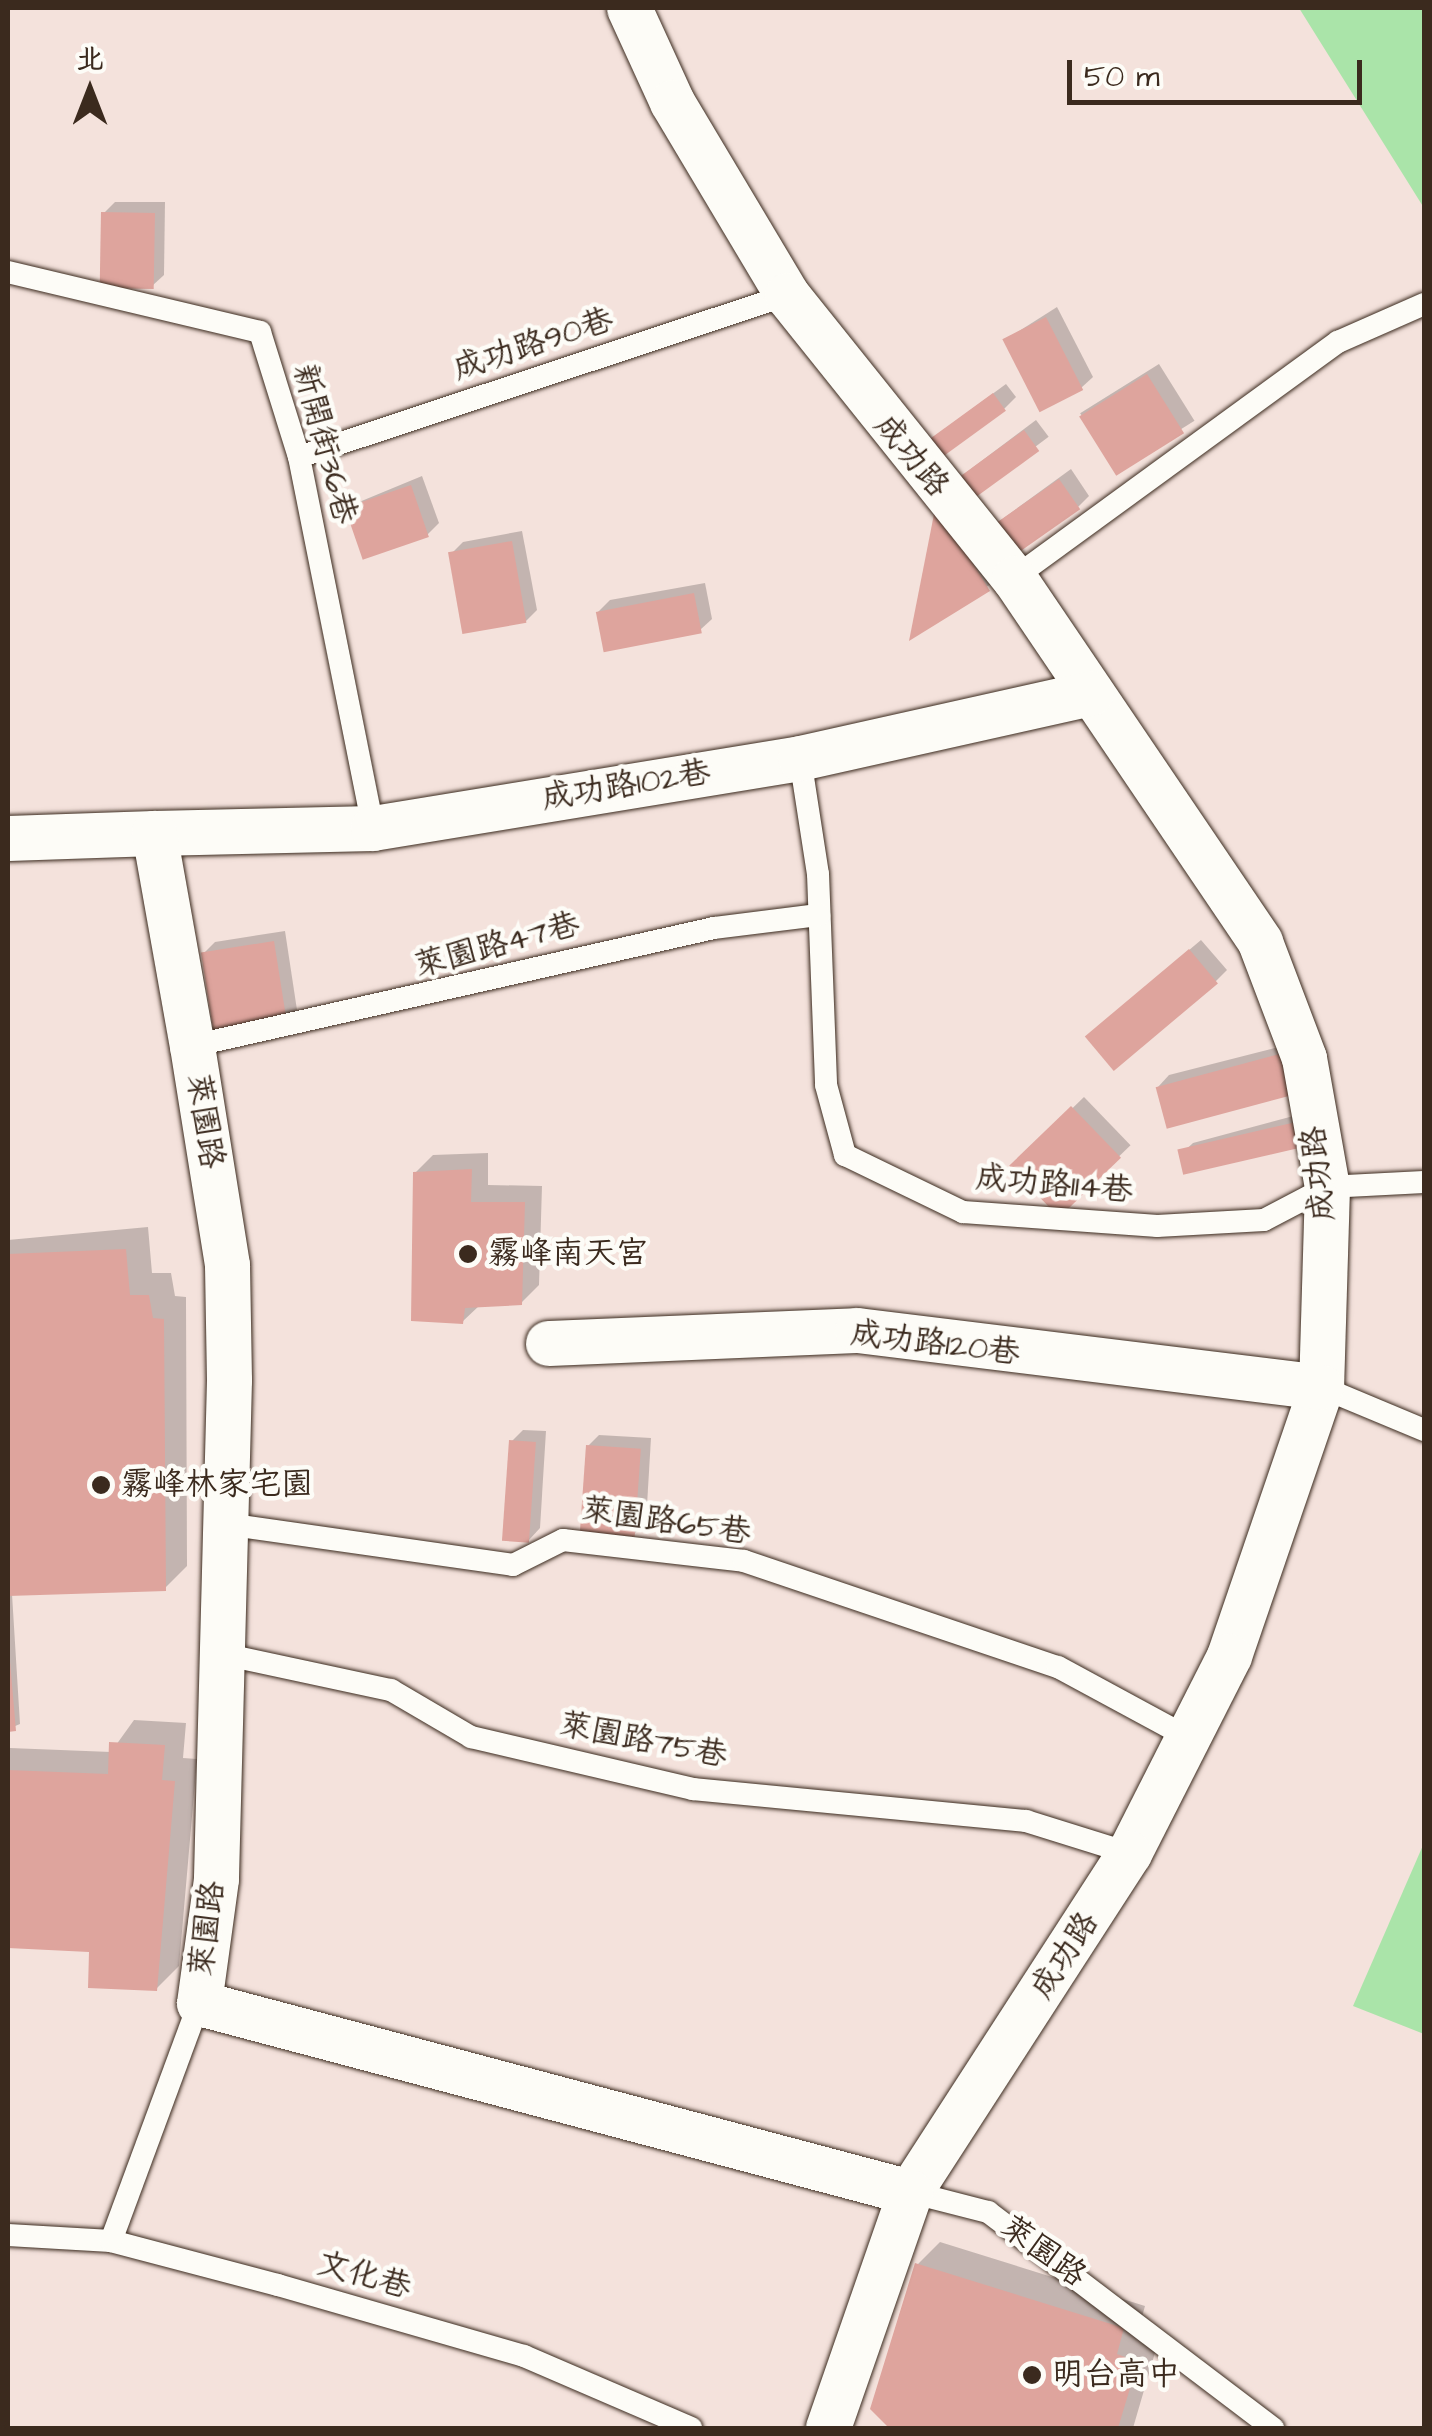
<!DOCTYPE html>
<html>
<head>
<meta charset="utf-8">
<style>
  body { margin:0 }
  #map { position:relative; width:1432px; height:2436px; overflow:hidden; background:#f4e2dc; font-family:"Architects Daughter","LXGW WenKai TC",sans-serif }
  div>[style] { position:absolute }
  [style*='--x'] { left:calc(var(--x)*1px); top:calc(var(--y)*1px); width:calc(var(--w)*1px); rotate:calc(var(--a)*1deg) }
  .green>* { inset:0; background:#aae4a9 }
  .shadow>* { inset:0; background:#0003; transform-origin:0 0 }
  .building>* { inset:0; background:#dea49d; transform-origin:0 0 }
  .roads { filter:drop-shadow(0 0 2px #3b2a1e) drop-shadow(0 0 2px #3b2a1e) }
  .lane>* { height:22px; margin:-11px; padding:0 11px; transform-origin:11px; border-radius:11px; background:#fdfcf7 }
  .street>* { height:45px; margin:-22.5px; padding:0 22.5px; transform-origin:22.5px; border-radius:22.5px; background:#fdfcf7 }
  .dots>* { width:28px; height:28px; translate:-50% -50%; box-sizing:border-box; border:5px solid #fdfcf7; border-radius:50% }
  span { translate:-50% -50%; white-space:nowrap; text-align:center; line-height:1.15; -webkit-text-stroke:9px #fdfcf7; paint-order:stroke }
  .street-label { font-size:32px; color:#3b2a1e }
  .poi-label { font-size:32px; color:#3b2a1e }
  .left { translate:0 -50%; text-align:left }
  .frame { position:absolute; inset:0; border:10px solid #3b2a1e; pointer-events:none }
  .north { position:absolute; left:40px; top:40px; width:100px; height:100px; -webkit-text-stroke:8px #fdfcf7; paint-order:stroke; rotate:0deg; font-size:28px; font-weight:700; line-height:40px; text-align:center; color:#3b2a1e }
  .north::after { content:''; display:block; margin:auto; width:35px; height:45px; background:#3b2a1e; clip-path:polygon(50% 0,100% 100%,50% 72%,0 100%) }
  .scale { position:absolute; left:1067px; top:60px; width:295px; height:45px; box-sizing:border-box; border:5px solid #3b2a1e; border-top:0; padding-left:12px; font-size:30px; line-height:35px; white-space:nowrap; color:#3b2a1e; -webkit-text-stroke:8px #fdfcf7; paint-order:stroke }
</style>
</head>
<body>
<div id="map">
  <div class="green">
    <div style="clip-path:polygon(1299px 8px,1424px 8px,1424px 208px)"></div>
    <div style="clip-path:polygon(1424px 1843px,1424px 2034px,1353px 2006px)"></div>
  </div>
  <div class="shadow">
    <div style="clip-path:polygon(115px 202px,165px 202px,164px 275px,152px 286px,104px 213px)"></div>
    <div style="clip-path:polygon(1057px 307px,1093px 377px,1081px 388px,1005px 340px)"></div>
    <div style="left:1159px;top:364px;width:67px;height:93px;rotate:58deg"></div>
    <div style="clip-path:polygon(1006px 384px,1016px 397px,1004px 409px,924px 444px)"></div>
    <div style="left:1036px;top:420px;width:21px;height:104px;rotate:53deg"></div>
    <div style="clip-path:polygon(1071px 469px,1089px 496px,1078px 507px,986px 531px)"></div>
    <div style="clip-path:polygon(422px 476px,439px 523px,427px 535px,347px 507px)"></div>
    <div style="clip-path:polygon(938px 505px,1000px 578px,913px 636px)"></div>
    <div style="clip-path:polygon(522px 531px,537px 610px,526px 621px,451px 554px,463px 542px)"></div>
    <div style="clip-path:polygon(705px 583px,712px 619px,700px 630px,598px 612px,610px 600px)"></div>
    <div style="clip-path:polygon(285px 931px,297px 1010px,286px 1022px,203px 954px,215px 942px)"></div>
    <div style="clip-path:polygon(1201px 940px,1227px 970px,1216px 981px,1099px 1026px)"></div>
    <div style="clip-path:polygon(1298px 1042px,1308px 1081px,1158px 1087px,1169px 1075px)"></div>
    <div style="left:1084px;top:1097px;width:67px;height:100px;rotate:46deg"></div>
    <div style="clip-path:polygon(1316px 1110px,1321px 1132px,1181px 1154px,1193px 1143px)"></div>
    <div style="clip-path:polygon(488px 1153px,488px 1185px,542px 1186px,539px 1285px,521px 1303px,480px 1305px,462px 1322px,415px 1173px,433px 1155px)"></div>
    <div style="clip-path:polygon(148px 1227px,152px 1273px,171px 1273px,175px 1296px,186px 1297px,187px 1566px,165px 1588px,12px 1594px,20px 1724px,8px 1729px,10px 1748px,111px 1752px,134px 1720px,186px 1723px,183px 1758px,197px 1759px,179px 1966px,156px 1989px,91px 1949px,8px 1945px,8px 1240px)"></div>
    <div style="clip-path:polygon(523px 1430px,546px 1431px,540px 1528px,529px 1540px,512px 1441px)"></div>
    <div style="clip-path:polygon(599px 1435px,651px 1438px,646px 1522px,634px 1534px,588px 1446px)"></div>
    <div style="clip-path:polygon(940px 2242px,1145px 2306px,1138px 2331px,1159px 2339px,1133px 2428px,892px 2428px,873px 2409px,917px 2265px)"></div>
  </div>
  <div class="building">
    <div style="left:101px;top:212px;width:54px;height:76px;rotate:1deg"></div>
    <div style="left:1046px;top:317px;width:82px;height:49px;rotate:63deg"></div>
    <div style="left:1147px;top:374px;width:70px;height:80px;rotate:58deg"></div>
    <div style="left:993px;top:393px;width:22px;height:88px;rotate:54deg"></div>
    <div style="left:1024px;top:430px;width:26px;height:91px;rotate:54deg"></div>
    <div style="left:1059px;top:479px;width:37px;height:92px;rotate:55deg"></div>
    <div style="left:411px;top:485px;width:55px;height:70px;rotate:71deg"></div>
    <div style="clip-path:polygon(936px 504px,990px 591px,909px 641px)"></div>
    <div style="left:512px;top:541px;width:83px;height:65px;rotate:80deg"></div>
    <div style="left:694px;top:593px;width:41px;height:100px;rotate:79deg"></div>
    <div style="left:274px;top:941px;width:84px;height:74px;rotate:81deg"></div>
    <div style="left:1189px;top:949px;width:45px;height:136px;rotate:50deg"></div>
    <div style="left:1287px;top:1052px;width:43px;height:136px;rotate:75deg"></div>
    <div style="left:1071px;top:1106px;width:72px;height:86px;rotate:46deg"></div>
    <div style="left:1305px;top:1120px;width:26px;height:131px;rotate:77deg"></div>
    <div style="clip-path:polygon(472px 1169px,471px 1202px,525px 1202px,522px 1305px,465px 1308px,463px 1324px,411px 1321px,413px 1172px)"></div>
    <div style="clip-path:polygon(126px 1249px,130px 1295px,149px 1295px,153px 1318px,164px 1319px,166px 1591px,8px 1596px,8px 1254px)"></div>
    <div style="left:509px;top:1440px;width:27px;height:101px;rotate:4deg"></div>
    <div style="left:586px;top:1445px;width:55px;height:88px;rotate:4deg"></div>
    <div style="clip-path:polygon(8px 1638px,16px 1731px,8px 1732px)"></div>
    <div style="clip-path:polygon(109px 1742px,165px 1745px,162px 1780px,175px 1781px,157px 1991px,88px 1988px,89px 1952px,8px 1948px,8px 1770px,108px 1774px)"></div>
    <div style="clip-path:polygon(915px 2263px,1124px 2328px,1117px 2354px,1138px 2362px,1118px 2428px,889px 2428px,870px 2409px)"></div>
  </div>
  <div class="roads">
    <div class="lane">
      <div style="--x:8;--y:272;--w:259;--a:13.4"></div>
      <div style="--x:260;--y:332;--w:131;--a:72.7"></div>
      <div style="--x:299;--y:457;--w:378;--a:78.7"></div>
      <div style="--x:299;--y:457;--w:514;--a:-18.36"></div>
      <div style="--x:1014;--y:578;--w:401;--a:-36.1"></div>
      <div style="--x:1338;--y:342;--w:94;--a:-23.8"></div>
      <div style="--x:800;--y:758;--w:117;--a:81.2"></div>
      <div style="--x:818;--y:874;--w:211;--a:87.8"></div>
      <div style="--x:826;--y:1085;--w:73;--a:74.8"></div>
      <div style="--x:845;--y:1155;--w:131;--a:25.8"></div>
      <div style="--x:963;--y:1212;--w:195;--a:4.1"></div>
      <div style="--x:1157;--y:1226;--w:107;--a:-3.2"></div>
      <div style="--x:1264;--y:1220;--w:71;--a:-27.6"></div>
      <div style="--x:1327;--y:1187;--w:97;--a:-3"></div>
      <div style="--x:192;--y:1046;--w:535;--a:-12.74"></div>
      <div style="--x:714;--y:928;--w:106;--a:-7.1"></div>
      <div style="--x:1321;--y:1387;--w:112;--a:22.7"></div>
      <div style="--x:226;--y:1524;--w:290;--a:8.1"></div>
      <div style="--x:513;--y:1565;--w:56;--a:-26.6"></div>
      <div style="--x:563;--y:1540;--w:182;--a:6.6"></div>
      <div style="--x:744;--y:1561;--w:331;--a:18.7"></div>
      <div style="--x:1058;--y:1667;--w:151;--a:28.4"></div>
      <div style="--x:218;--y:1653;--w:177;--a:12.1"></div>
      <div style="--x:391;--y:1690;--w:93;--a:30.4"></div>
      <div style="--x:471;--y:1737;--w:228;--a:13.2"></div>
      <div style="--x:693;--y:1789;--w:335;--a:5.5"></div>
      <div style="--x:1026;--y:1821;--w:108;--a:17.3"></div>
      <div style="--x:910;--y:2192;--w:81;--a:14.4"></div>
      <div style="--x:988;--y:2212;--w:358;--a:37.2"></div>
      <div style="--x:8;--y:2235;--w:103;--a:3.3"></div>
      <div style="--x:111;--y:2241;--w:173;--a:14.8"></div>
      <div style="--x:278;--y:2285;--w:256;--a:16.1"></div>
      <div style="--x:524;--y:2356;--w:182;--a:23.3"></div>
      <div style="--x:111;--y:2241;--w:254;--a:-69.7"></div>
    </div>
    <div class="street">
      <div style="--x:629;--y:8;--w:103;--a:65.4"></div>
      <div style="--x:672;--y:102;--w:225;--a:59.2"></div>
      <div style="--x:787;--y:295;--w:363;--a:51.3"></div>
      <div style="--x:1014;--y:578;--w:439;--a:55.9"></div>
      <div style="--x:1260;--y:942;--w:124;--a:69.2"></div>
      <div style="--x:1304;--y:1058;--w:131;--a:79.9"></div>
      <div style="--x:1327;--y:1187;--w:200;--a:91.7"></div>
      <div style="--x:1321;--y:1387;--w:284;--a:108.9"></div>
      <div style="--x:1229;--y:1656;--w:221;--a:116.9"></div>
      <div style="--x:1129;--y:1853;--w:404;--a:122.9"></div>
      <div style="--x:910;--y:2192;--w:250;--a:109.2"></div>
      <div style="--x:154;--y:833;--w:219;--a:-1.3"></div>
      <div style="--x:373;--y:828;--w:433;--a:-9.3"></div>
      <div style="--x:800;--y:758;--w:298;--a:-12.6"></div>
      <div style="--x:8;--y:838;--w:146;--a:-2"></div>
      <div style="--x:154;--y:833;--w:216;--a:79.9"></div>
      <div style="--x:192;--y:1046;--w:222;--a:80.9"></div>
      <div style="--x:227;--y:1265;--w:115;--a:89"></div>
      <div style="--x:229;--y:1380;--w:499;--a:91.5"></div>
      <div style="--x:216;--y:1879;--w:125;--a:97.8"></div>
      <div style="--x:199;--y:2003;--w:736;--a:14.89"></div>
      <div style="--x:548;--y:1343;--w:309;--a:-2.4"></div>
      <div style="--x:857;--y:1330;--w:467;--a:7"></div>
    </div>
  </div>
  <div class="dots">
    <div style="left:468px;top:1254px;background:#3b2a1e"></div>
    <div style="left:101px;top:1485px;background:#3b2a1e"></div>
    <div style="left:1032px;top:2375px;background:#3b2a1e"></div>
  </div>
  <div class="street-label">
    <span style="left:533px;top:345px;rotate:-18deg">成功路90巷</span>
    <span style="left:324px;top:444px;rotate:75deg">新開街36巷</span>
    <span style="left:911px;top:456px;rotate:50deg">成功路</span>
    <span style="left:626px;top:786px;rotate:-9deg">成功路102巷</span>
    <span style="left:497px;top:946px;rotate:-15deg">萊園路47巷</span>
    <span style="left:204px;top:1121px;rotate:81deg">萊園路</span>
    <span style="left:1319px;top:1174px;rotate:-96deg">成功路</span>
    <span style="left:1054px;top:1185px;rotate:5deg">成功路114巷</span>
    <span style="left:935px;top:1344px;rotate:7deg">成功路120巷</span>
    <span style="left:666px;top:1522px;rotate:8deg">萊園路65巷</span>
    <span style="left:643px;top:1741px;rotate:11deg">萊園路75巷</span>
    <span style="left:208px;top:1929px;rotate:-83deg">萊園路</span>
    <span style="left:1065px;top:1956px;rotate:-57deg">成功路</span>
    <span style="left:1043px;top:2252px;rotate:36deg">萊園路</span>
    <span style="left:364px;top:2276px;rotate:16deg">文化巷</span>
  </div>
  <div class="poi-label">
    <span class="left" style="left:488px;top:1254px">霧峰南天宮</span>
    <span class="left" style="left:121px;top:1485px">霧峰林家宅園</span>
    <span class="left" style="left:1052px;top:2375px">明台高中</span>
  </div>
  <div class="frame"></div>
  <div class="north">北</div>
  <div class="scale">50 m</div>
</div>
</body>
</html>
